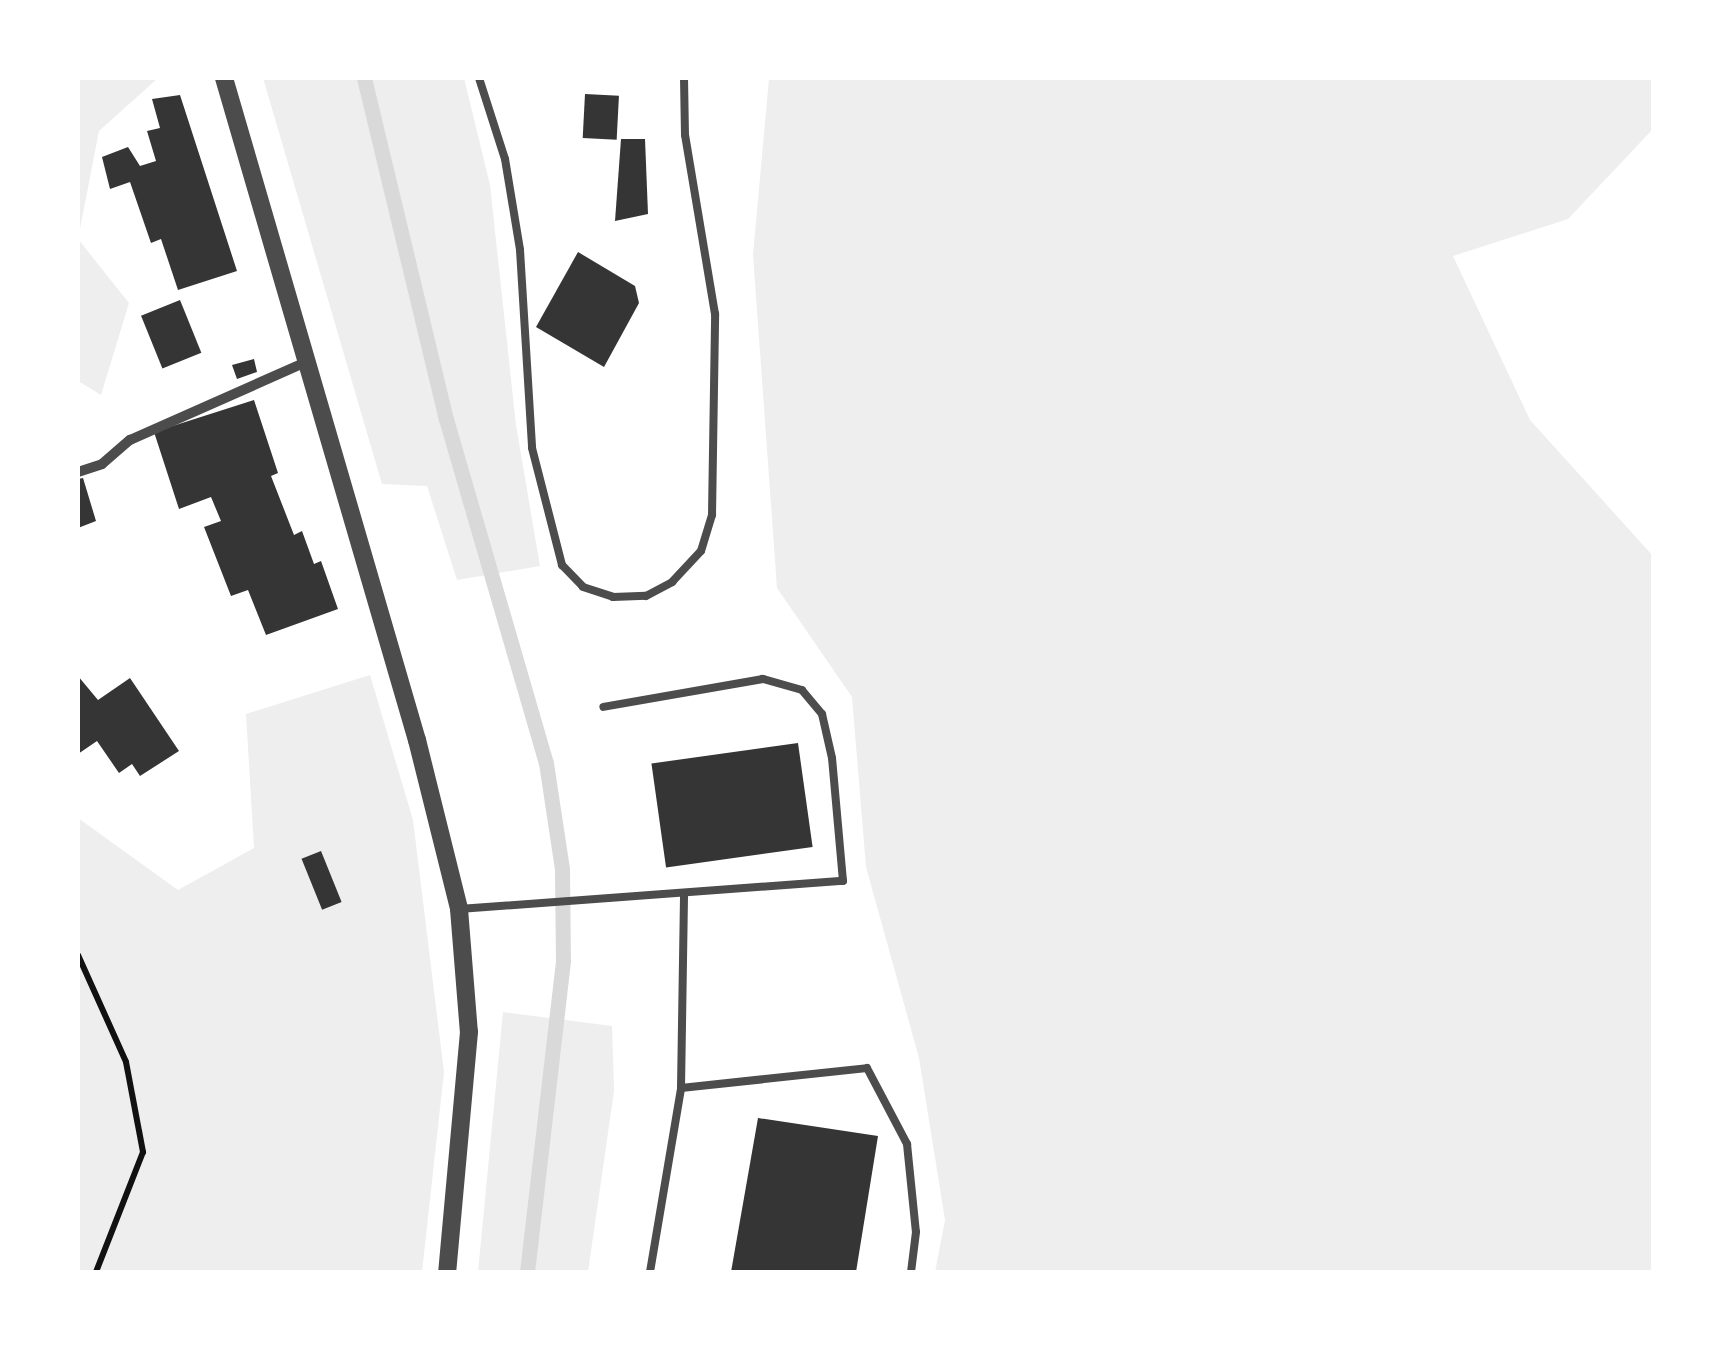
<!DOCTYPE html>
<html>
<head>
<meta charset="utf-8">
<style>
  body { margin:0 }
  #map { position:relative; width:1731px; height:1350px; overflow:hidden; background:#fff; font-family:"Times New Roman",serif }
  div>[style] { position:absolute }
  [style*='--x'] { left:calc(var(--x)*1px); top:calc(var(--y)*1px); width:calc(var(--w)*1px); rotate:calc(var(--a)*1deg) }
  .green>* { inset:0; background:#eee }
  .stream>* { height:15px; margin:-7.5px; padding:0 7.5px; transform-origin:7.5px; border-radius:7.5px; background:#d9d9d9 }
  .building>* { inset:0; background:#353535; transform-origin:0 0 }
  .path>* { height:6px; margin:-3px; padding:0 3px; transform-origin:3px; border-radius:3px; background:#111 }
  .service>* { height:8px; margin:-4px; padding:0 4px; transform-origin:4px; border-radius:4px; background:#4c4c4c }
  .minor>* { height:10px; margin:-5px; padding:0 5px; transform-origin:5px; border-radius:5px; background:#4c4c4c }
  .tertiary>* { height:18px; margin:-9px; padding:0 9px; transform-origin:9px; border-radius:9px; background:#4c4c4c }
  span { translate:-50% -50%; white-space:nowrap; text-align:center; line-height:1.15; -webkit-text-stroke:8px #fff; paint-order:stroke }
  .frame { position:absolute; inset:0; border:80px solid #fff; pointer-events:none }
</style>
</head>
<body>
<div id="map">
  <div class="green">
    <div style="clip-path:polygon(78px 78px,158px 78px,99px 131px,78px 239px,129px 303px,101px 395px,78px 381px)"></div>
    <div style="clip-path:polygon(263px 78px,464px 78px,490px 185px,516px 425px,540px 566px,457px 580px,427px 486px,382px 484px)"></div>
    <div style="clip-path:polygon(769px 78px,1653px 78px,1653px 129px,1568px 219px,1453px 256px,1530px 420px,1653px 556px,1653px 1272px,935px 1272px,945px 1220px,919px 1058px,866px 867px,852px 697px,777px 588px,753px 255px)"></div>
    <div style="clip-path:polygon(370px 675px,413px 820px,444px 1072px,422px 1272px,78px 1272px,78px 818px,178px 890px,254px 848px,246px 714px)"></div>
    <div style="clip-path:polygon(503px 1012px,612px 1026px,614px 1091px,588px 1272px,478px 1272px)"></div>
  </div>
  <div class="stream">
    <div style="--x:364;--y:78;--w:351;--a:76.5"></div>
    <div style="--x:446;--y:419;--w:358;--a:73.8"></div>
    <div style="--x:546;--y:763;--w:107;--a:81.4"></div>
    <div style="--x:562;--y:869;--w:92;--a:89.4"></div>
    <div style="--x:563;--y:961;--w:313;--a:96.6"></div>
  </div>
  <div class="building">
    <div style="left:585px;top:94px;width:34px;height:44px;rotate:3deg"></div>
    <div style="clip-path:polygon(180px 95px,237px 271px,178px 290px,161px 239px,151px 243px,130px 182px,110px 189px,102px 157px,128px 147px,140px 166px,156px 161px,147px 131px,160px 128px,152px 99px)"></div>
    <div style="clip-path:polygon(621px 139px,645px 139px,648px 214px,615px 221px)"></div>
    <div style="clip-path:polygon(578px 252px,635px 286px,639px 303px,604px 367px,536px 327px)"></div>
    <div style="left:180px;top:300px;width:57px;height:42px;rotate:68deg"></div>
    <div style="clip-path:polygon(254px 359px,257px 372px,237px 379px,232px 365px)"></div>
    <div style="clip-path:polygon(254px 400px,278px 473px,271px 476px,294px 535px,302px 531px,314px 564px,321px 561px,338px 609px,266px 635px,248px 590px,231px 596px,204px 527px,221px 521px,211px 497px,179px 509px,154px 432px)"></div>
    <div style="clip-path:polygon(83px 478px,96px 521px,78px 528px,78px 479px)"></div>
    <div style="clip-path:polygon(78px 676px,98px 700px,130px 678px,179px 751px,140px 776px,132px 764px,119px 773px,97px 741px,78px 754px)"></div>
    <div style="left:798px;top:743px;width:105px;height:148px;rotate:82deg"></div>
    <div style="left:321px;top:851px;width:55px;height:21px;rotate:68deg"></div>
    <div style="clip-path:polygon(758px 1118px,878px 1136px,856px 1272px,731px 1272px)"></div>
  </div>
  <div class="path">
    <div style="--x:78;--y:955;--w:117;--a:65.8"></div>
    <div style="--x:126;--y:1062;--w:92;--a:79.3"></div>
    <div style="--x:143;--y:1152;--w:129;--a:111.4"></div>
  </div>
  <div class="service">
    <div style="--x:479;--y:78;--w:85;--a:72.2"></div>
    <div style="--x:505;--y:159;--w:92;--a:80.6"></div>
    <div style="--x:520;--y:250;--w:198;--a:86.5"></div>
    <div style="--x:532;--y:448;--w:121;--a:75.6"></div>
    <div style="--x:562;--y:565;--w:30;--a:46"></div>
    <div style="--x:583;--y:587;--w:32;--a:18"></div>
    <div style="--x:613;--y:597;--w:33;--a:-2"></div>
    <div style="--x:646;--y:596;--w:30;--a:-28"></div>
    <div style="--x:672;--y:582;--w:42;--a:-46.9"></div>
    <div style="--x:701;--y:551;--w:38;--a:-73"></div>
    <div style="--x:712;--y:515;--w:201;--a:-89.1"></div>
    <div style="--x:715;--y:314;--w:181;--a:-99.5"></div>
    <div style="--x:685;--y:135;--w:57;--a:-91"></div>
    <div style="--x:459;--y:909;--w:385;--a:-4.2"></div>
    <div style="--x:843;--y:881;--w:123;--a:-95.1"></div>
    <div style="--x:832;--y:758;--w:45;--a:-102.8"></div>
    <div style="--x:822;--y:714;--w:31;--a:-130"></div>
    <div style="--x:802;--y:690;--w:41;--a:-164.2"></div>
    <div style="--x:763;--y:679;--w:162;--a:170.1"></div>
    <div style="--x:681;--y:1088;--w:187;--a:-6.1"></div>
    <div style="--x:867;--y:1068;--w:86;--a:62.2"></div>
    <div style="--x:907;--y:1144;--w:88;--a:84.2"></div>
    <div style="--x:916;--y:1232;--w:40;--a:97.1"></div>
    <div style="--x:650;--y:1272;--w:187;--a:-80.4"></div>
    <div style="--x:681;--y:1088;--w:193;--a:-89.1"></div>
  </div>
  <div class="minor">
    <div style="--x:78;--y:472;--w:25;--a:-18"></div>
    <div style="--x:102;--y:464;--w:37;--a:-41"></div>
    <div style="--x:130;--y:440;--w:190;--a:-23.9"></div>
  </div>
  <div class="tertiary">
    <div style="--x:224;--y:78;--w:690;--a:73.75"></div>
    <div style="--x:417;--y:740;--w:174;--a:76"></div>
    <div style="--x:459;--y:909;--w:123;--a:85.4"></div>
    <div style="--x:469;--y:1032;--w:241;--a:95.2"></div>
  </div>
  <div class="frame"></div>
</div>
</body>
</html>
